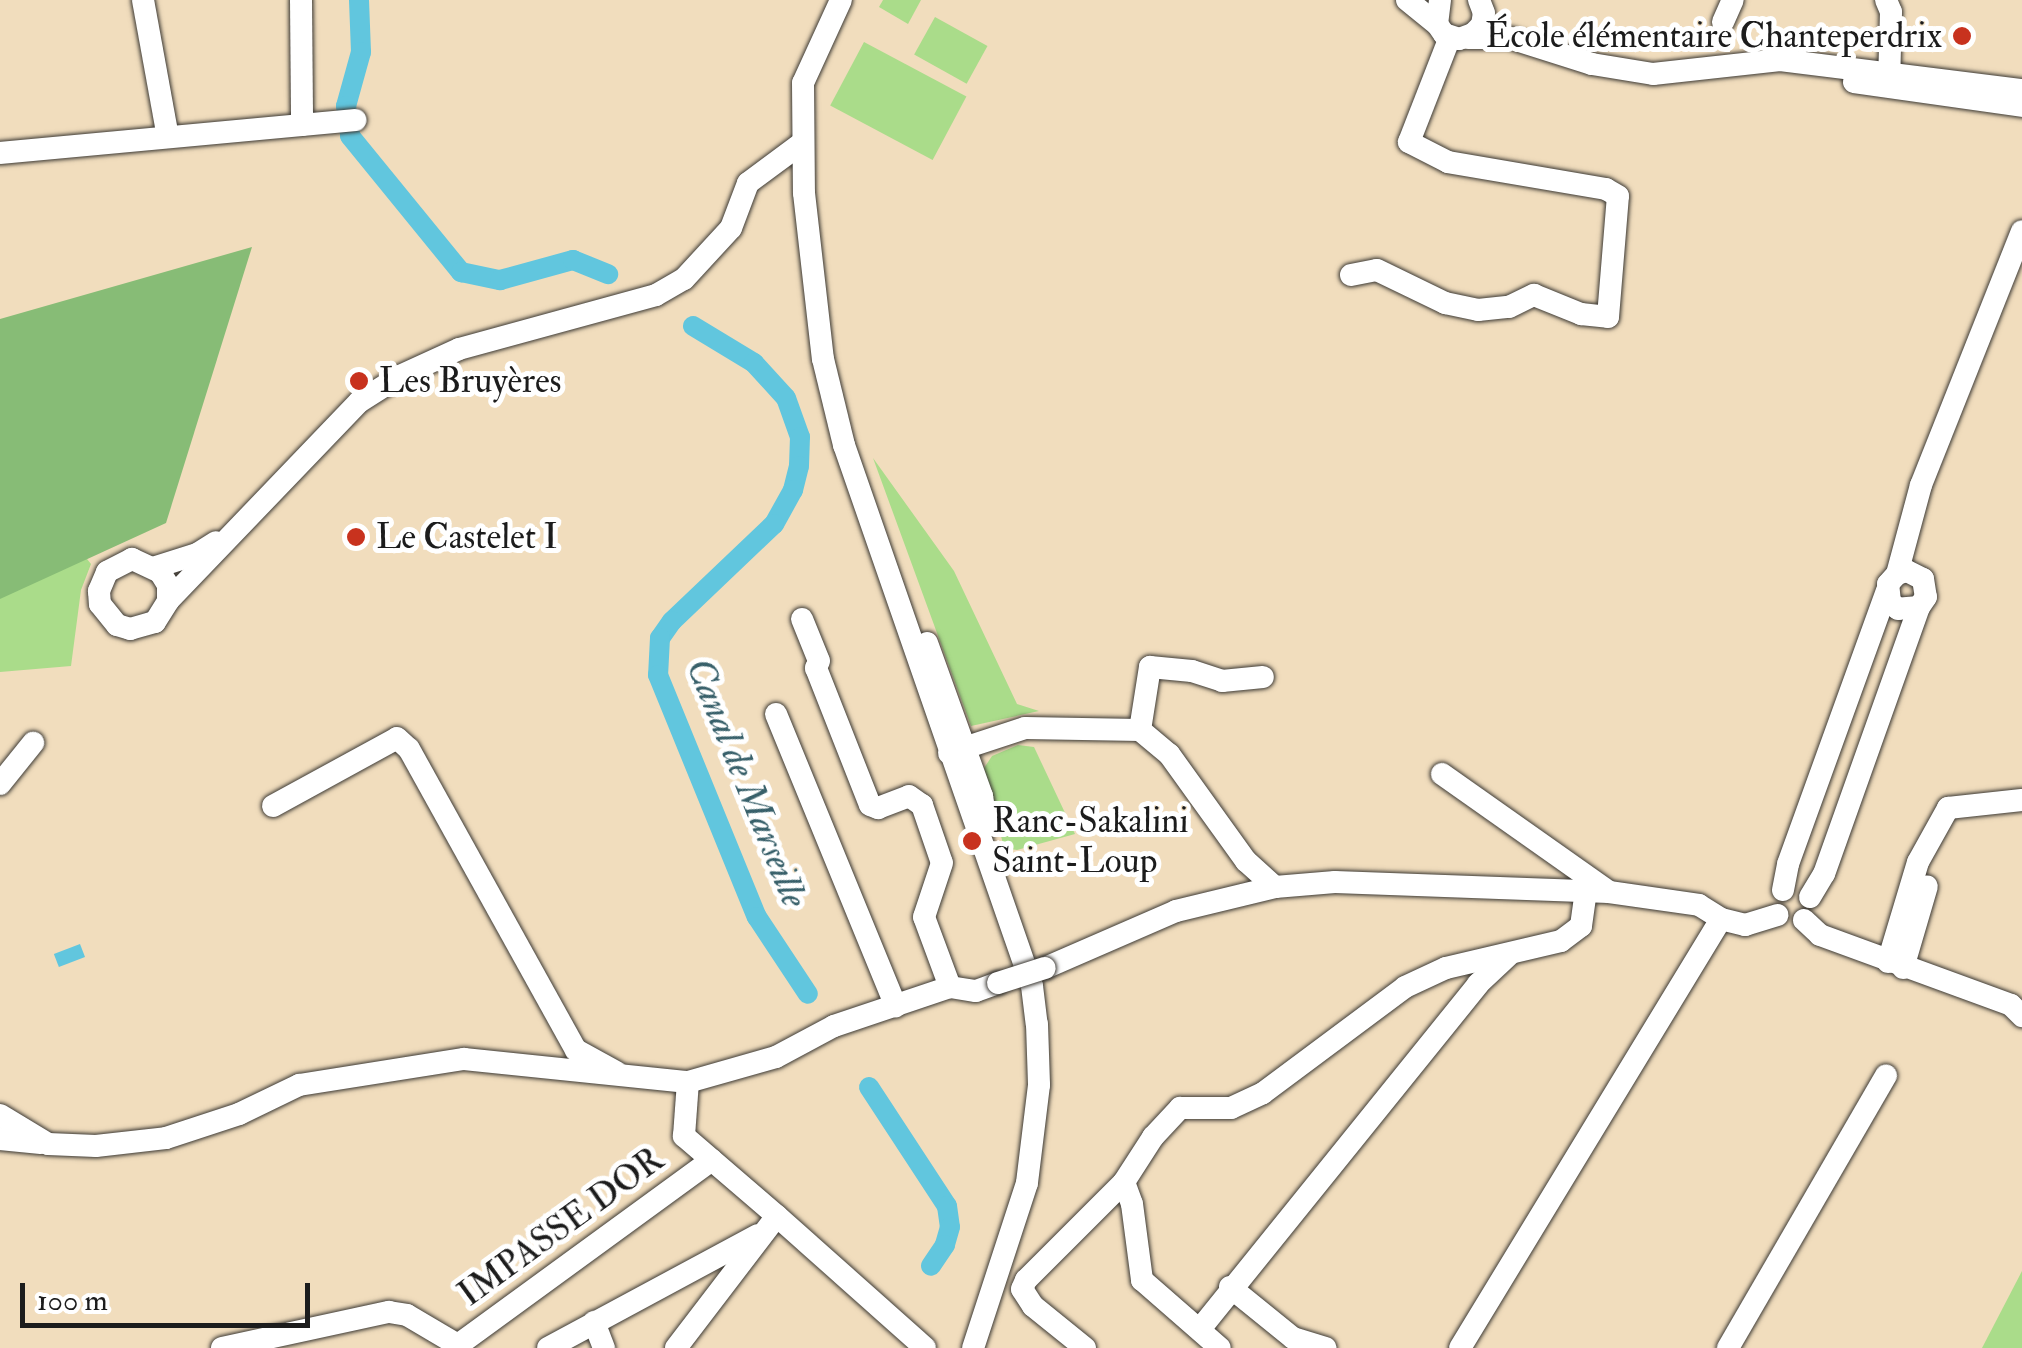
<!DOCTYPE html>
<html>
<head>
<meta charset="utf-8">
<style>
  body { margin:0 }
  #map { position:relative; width:2022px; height:1348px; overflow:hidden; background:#f1ddbd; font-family:"IM FELL Double Pica",serif }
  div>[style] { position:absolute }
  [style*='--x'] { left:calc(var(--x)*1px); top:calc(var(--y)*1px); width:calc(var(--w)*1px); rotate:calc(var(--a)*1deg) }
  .green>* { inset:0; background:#aadc8a; transform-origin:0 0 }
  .forest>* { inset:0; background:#87bc76 }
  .water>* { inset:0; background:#61c6de; transform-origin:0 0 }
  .canal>* { height:20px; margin:-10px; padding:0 10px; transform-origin:10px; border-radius:10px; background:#61c6de }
  .roads { filter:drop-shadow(0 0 2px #3c3934) drop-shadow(0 0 2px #3c3934) }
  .minor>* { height:22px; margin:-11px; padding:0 11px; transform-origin:11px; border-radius:11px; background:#fff }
  .bridges { filter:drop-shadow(0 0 2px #3c3934) drop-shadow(0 0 2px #3c3934) }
  .minor-bridge>* { height:22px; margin:-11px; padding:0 11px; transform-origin:11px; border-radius:11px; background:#fff }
  .dots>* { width:28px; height:28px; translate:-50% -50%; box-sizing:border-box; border:5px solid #fff; border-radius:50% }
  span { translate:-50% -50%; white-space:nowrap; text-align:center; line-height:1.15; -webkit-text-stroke:10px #fff; paint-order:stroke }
  .poi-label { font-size:35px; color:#1c1c1c }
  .right { translate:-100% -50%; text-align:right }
  .left { translate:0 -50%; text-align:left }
  .street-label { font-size:35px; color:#1c1c1c }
  .water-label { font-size:38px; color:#38606a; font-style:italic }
  .scale { position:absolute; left:20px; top:1283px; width:290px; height:45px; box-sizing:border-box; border:5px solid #1c1c1c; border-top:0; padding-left:12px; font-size:30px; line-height:35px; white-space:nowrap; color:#1c1c1c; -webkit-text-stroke:8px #fff; paint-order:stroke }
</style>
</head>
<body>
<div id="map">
  <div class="green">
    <div style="clip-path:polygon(883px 0,921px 0,908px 24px,879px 7px)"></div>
    <div style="left:935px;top:17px;width:60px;height:43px;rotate:29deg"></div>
    <div style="left:864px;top:42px;width:116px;height:72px;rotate:28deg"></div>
    <div style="clip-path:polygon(873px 458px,954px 571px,1017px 704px,1039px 711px,971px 726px)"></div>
    <div style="clip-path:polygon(0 482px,34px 492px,91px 564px,81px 590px,71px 666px,0 672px)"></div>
    <div style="clip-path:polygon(1018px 745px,1034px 747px,1075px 834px,1017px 850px,1004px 848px,984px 768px,992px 756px)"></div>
    <div style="clip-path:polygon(2022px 1271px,2022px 1348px,1982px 1348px)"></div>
  </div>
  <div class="forest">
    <div style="clip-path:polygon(252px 247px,166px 523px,0 599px,0 319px)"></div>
  </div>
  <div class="water">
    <div style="left:80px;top:944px;width:14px;height:28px;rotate:69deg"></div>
  </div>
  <div class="canal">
    <div style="--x:359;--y:0;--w:52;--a:87.8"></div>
    <div style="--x:361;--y:52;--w:56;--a:105.5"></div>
    <div style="--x:346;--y:106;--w:30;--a:82"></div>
    <div style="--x:350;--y:136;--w:176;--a:50.8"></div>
    <div style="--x:461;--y:272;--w:40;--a:12"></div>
    <div style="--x:500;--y:280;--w:76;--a:-15.3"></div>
    <div style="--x:573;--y:260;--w:38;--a:22"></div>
    <div style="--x:693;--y:326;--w:71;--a:31.2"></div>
    <div style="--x:754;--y:363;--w:47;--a:47.6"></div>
    <div style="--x:786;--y:398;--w:41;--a:70.3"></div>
    <div style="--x:800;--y:437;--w:29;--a:92"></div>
    <div style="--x:799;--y:466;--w:25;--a:104"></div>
    <div style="--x:793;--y:490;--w:39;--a:119"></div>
    <div style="--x:774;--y:524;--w:141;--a:136.4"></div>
    <div style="--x:672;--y:621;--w:21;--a:125"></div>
    <div style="--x:660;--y:638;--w:37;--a:93"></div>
    <div style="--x:658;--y:675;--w:261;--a:67.8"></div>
    <div style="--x:757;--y:917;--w:92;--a:56.5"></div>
    <div style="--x:869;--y:1087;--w:142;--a:56.8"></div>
    <div style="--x:947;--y:1206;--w:21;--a:82"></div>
    <div style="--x:950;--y:1227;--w:19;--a:106"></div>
    <div style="--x:945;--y:1245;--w:25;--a:124"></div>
  </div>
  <div class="roads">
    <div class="minor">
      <div style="--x:143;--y:0;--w:139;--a:79.7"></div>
      <div style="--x:301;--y:0;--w:125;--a:89.5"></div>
      <div style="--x:841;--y:0;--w:91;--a:114.6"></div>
      <div style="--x:803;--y:83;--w:110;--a:89.5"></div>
      <div style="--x:804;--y:193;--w:167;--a:83.5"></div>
      <div style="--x:823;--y:359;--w:89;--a:76.3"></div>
      <div style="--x:844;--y:445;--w:573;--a:70.84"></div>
      <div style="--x:1032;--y:986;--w:38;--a:83"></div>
      <div style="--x:1037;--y:1024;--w:61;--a:88.1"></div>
      <div style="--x:1039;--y:1085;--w:99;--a:97"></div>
      <div style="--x:1027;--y:1183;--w:174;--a:108.1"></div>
      <div style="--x:1407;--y:0;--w:38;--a:39"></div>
      <div style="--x:1440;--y:0;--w:24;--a:97"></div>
      <div style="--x:1437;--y:24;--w:12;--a:55"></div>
      <div style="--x:1444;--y:34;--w:16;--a:18"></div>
      <div style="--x:1459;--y:39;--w:15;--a:-20"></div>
      <div style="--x:1473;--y:34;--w:13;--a:-45"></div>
      <div style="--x:1482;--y:25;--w:12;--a:-81"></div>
      <div style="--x:1484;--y:13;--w:14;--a:-111"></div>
      <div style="--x:1886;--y:0;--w:13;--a:67"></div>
      <div style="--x:1891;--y:12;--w:73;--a:91.6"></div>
      <div style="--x:1723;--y:22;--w:24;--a:-66"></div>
      <div style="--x:1468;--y:38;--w:42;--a:0"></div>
      <div style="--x:1510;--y:38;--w:86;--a:17.6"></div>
      <div style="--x:1592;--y:64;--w:62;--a:9.3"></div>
      <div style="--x:1653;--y:74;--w:128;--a:-6.3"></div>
      <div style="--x:1780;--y:60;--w:244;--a:7.1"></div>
      <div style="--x:1854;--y:82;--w:170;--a:8.1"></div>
      <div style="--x:0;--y:153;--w:357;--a:-5.3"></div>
      <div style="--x:1351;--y:275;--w:26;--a:-11"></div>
      <div style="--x:1377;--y:270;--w:76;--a:25.9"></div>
      <div style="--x:1445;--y:303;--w:34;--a:12"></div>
      <div style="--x:1478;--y:310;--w:31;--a:-6"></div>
      <div style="--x:1509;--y:307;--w:28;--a:-26"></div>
      <div style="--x:1534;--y:295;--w:51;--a:22"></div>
      <div style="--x:1581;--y:314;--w:27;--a:6"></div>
      <div style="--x:1608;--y:317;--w:121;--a:-85.3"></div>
      <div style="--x:1618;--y:196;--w:14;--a:-150"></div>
      <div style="--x:1606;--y:189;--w:160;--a:-170.3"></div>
      <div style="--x:1448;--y:162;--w:44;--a:-152.9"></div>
      <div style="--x:1409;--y:142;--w:113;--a:-68.7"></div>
      <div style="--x:156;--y:567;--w:43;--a:-17.6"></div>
      <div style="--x:197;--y:554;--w:22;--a:-32"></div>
      <div style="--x:1897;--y:574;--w:10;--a:-17"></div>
      <div style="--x:1907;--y:571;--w:18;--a:27"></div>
      <div style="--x:1923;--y:579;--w:18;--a:81"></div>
      <div style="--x:1926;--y:597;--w:12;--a:125"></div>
      <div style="--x:1919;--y:607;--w:21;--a:175"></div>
      <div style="--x:1898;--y:609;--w:11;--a:-139"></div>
      <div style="--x:1890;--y:602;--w:18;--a:-96"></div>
      <div style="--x:1888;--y:584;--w:13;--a:-48"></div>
      <div style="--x:1897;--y:574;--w:92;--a:-74.9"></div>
      <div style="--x:1921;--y:485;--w:273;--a:-68.3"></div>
      <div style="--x:168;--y:601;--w:16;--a:-90"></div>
      <div style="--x:168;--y:585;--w:15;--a:-122"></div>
      <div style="--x:160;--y:572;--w:31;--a:-155"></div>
      <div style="--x:132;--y:559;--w:28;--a:153"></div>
      <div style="--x:107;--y:572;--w:21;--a:113"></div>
      <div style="--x:99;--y:591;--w:13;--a:86"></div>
      <div style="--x:100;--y:604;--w:27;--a:51"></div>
      <div style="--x:117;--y:625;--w:14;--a:17"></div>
      <div style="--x:130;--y:629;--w:26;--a:-16"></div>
      <div style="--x:155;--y:622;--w:25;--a:-58"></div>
      <div style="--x:168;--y:601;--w:276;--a:-46.2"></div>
      <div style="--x:359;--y:402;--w:49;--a:-32.4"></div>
      <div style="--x:400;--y:376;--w:65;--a:-24.6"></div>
      <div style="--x:459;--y:349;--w:204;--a:-15.3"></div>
      <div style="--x:656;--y:295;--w:32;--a:-30"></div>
      <div style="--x:684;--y:279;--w:69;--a:-47.3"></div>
      <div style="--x:731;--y:228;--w:48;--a:-69.3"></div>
      <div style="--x:748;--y:183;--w:67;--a:-36.5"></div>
      <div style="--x:802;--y:619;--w:45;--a:68"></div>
      <div style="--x:819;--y:661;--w:8;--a:113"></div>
      <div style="--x:816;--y:668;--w:147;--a:68.5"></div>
      <div style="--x:870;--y:805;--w:9;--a:21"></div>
      <div style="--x:878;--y:808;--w:33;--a:-21"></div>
      <div style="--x:909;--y:796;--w:16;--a:35"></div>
      <div style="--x:922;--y:805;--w:61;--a:71"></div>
      <div style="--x:942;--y:863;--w:57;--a:108.4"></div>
      <div style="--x:924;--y:917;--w:75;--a:69.6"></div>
      <div style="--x:927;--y:643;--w:163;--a:70.2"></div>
      <div style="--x:982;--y:796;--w:30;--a:81"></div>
      <div style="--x:776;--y:714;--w:316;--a:67.7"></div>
      <div style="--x:1140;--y:730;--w:64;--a:-81"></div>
      <div style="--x:1150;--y:667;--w:42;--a:5.4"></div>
      <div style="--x:1192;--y:671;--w:32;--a:18"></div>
      <div style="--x:1222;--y:681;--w:41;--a:-5.6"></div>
      <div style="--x:949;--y:753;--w:80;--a:-18.2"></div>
      <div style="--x:1025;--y:728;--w:115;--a:1"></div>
      <div style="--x:1140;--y:730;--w:38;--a:40"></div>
      <div style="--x:1169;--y:754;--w:132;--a:54.3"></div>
      <div style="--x:1246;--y:861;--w:39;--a:42"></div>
      <div style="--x:1442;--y:774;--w:204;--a:35.2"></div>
      <div style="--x:0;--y:784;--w:53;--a:-51.2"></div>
      <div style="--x:273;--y:806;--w:141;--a:-28.7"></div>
      <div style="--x:397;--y:738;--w:16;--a:43"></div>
      <div style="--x:409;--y:749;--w:344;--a:61"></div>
      <div style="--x:576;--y:1050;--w:46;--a:28.8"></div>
      <div style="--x:1783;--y:890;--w:26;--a:-79"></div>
      <div style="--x:1788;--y:864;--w:290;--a:-70.1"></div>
      <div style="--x:1810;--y:897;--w:27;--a:-59"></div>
      <div style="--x:1824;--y:874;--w:283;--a:-70.4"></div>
      <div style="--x:1804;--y:920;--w:22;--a:43"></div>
      <div style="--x:1820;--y:935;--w:203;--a:20.1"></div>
      <div style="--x:2011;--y:1005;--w:16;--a:45"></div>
      <div style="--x:1888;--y:962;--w:104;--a:-73.3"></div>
      <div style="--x:1918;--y:862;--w:62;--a:-60.9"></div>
      <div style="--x:1948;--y:808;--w:74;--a:-6.2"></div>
      <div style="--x:1045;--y:968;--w:143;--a:-23.5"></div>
      <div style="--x:1176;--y:911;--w:102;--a:-13.6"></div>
      <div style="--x:1275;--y:887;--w:60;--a:-4.8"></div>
      <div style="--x:1335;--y:882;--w:274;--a:2.1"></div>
      <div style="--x:1609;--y:892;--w:91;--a:8.2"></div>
      <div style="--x:1699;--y:905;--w:26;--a:32"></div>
      <div style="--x:1721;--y:919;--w:25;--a:14"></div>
      <div style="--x:1745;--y:925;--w:34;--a:-17"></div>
      <div style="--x:1903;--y:968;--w:85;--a:-73.7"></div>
      <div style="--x:0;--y:1115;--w:56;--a:31.1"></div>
      <div style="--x:48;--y:1144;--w:48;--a:2.4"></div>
      <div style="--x:96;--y:1146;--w:70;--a:-6.5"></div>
      <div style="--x:166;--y:1138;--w:77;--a:-18.2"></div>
      <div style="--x:239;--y:1114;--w:67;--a:-25.8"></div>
      <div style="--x:299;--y:1085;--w:167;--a:-9"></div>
      <div style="--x:464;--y:1059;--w:225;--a:5.9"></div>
      <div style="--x:688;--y:1082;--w:91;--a:-15.9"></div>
      <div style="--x:776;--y:1057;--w:66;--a:-28.1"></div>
      <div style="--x:834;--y:1026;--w:122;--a:-18.6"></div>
      <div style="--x:950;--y:987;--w:26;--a:9"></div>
      <div style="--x:976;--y:991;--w:23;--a:-20"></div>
      <div style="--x:0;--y:1139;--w:41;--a:5.6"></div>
      <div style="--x:1124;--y:1182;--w:23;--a:70"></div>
      <div style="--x:1132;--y:1204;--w:77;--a:82.5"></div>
      <div style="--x:1142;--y:1280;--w:103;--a:41.1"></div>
      <div style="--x:777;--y:1216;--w:198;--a:41.7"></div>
      <div style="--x:1230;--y:1287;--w:81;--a:39"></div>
      <div style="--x:1293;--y:1338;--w:34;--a:17"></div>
      <div style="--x:594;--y:1322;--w:28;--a:69"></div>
      <div style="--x:1200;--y:1329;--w:443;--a:-51.1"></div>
      <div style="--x:1478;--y:984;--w:42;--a:-43.1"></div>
      <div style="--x:222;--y:1348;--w:171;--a:-12.2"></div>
      <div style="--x:389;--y:1312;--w:18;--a:9"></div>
      <div style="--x:407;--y:1315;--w:59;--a:30.5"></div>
      <div style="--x:458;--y:1345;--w:314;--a:-36.1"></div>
      <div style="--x:548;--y:1348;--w:238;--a:-28.3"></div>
      <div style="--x:676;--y:1348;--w:166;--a:-52.6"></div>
      <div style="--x:777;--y:1216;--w:123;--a:-139.3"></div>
      <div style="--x:684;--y:1136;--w:54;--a:-85.8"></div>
      <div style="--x:1085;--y:1348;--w:67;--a:-141.1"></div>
      <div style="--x:1033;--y:1306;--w:20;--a:-123"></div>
      <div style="--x:1022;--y:1289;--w:10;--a:-66"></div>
      <div style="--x:1026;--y:1280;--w:139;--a:-45"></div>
      <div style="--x:1124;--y:1182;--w:54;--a:-57.2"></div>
      <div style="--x:1153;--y:1137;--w:40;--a:-47"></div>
      <div style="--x:1180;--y:1108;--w:51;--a:0"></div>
      <div style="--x:1231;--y:1108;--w:35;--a:-25"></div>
      <div style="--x:1263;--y:1093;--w:177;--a:-36.7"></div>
      <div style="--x:1405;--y:987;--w:45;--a:-24.9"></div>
      <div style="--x:1446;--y:968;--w:118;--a:-13.2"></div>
      <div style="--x:1561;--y:941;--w:25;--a:-37"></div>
      <div style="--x:1581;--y:926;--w:35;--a:-82"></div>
      <div style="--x:1460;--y:1348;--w:502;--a:-58.68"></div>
      <div style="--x:1728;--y:1348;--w:315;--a:-59.9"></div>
    </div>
  </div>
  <div class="bridges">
    <div class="minor-bridge">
      <div style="--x:998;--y:983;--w:49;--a:-17.7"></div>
    </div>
  </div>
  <div class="dots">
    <div style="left:1962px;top:36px;background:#c8321e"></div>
    <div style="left:359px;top:381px;background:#c8321e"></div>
    <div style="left:356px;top:537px;background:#c8321e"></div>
    <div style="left:972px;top:841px;background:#c8321e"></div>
  </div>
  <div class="poi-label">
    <span class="right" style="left:1942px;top:36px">École élémentaire Chanteperdrix</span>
    <span class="left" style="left:379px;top:381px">Les Bruyères</span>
    <span class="left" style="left:376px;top:537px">Le Castelet I</span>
    <span class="left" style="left:992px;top:841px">Ranc-Sakalini<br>Saint-Loup</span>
  </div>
  <div class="street-label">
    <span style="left:561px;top:1227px;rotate:-36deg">IMPASSE DOR</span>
  </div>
  <div class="water-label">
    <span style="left:746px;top:783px;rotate:68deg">Canal de Marseille</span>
  </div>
  <div class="scale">100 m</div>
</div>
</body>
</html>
